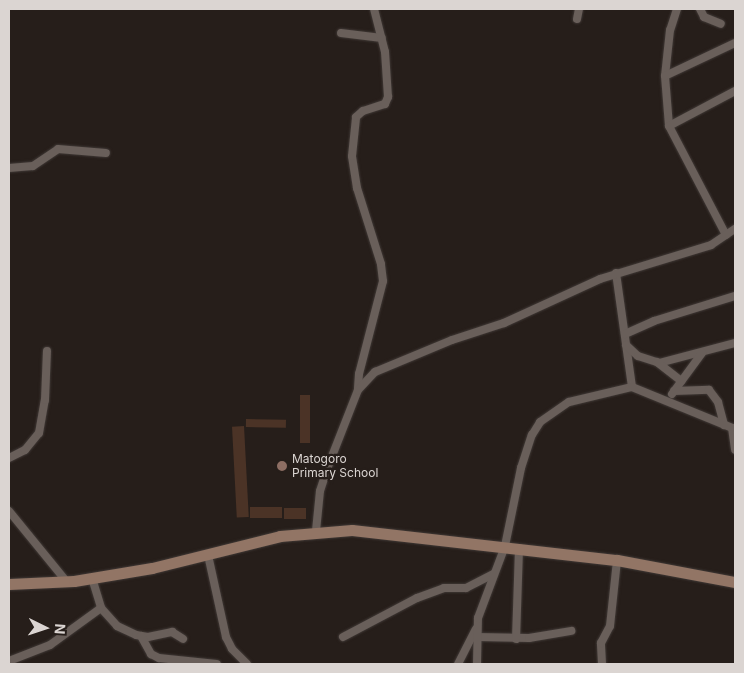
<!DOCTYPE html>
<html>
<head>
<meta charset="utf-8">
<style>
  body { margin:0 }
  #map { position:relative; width:744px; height:673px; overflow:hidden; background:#261e1a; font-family:Inter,sans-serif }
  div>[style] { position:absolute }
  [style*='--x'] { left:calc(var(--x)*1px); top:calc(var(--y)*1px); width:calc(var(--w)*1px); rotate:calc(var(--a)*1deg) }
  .building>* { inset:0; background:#4b3326; transform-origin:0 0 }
  .roads { filter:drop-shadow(0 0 1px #403936) drop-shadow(0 0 1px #403936) }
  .street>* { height:8px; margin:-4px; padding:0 4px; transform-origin:4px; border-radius:4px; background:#695f5a }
  .secondary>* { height:11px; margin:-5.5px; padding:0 5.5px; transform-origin:5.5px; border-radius:5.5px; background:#927565 }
  .dots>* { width:14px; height:14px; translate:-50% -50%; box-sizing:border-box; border:2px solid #261e1a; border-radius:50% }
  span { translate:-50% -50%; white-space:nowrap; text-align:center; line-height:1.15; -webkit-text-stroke:4.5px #261e1a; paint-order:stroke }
  .poi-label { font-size:12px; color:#dbd5d2 }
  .left { translate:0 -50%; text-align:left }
  .frame { position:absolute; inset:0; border:10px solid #dbd5d2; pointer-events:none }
  .north { position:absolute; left:20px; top:603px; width:50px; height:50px; -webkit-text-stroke:4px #261e1a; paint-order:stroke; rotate:94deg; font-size:14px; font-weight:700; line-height:20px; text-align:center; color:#dbd5d2 }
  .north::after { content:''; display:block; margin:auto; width:18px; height:22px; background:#dbd5d2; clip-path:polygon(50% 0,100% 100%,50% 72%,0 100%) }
</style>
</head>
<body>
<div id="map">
  <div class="building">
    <div style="left:300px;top:395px;width:10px;height:48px"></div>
    <div style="left:246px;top:419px;width:40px;height:8px;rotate:1deg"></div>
    <div style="left:244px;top:426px;width:91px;height:12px;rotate:87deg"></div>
    <div style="left:250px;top:507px;width:32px;height:11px"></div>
    <div style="left:284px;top:508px;width:22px;height:11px"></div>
  </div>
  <div class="roads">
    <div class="street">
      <div style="--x:677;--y:9;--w:22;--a:108"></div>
      <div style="--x:670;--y:30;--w:46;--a:96.2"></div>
      <div style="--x:665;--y:76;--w:50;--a:85.4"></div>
      <div style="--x:669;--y:126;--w:123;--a:62.4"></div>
      <div style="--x:700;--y:9;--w:9;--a:63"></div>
      <div style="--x:704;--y:17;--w:18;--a:22"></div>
      <div style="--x:577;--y:19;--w:10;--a:-79"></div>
      <div style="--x:341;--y:33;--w:41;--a:7"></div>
      <div style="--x:665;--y:76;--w:77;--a:-25.2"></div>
      <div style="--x:669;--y:126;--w:75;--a:-27.9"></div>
      <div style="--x:9;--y:168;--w:24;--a:-5"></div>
      <div style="--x:33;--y:166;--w:30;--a:-34"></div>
      <div style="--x:58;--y:149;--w:48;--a:4.8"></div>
      <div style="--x:616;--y:273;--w:115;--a:82"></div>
      <div style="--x:625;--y:334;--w:32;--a:-24"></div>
      <div style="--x:654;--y:321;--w:85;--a:-17.2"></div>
      <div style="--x:626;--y:345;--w:16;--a:43"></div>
      <div style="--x:638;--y:356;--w:22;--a:18"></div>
      <div style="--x:659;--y:363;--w:79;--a:-14.7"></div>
      <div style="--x:657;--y:362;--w:31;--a:38"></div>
      <div style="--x:358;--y:388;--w:14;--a:-86"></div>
      <div style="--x:359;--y:374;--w:96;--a:-75.5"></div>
      <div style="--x:383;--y:281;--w:17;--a:-97"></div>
      <div style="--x:381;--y:264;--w:80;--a:-107.5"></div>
      <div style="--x:357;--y:188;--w:32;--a:-99"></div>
      <div style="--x:352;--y:156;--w:39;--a:-84"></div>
      <div style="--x:356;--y:117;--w:9;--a:-41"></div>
      <div style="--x:363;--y:111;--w:23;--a:-18"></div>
      <div style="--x:385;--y:104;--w:8;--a:-67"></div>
      <div style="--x:388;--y:97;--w:45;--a:-93.8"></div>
      <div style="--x:385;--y:52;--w:44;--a:-104.3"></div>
      <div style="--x:674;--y:391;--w:35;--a:-2"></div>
      <div style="--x:709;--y:390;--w:15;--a:53"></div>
      <div style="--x:718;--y:402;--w:24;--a:75"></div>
      <div style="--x:672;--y:394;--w:51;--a:-53.8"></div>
      <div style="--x:732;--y:428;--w:22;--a:82"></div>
      <div style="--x:9;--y:458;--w:18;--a:-27"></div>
      <div style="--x:25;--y:450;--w:22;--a:-51"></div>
      <div style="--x:39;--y:433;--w:34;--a:-80"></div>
      <div style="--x:45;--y:400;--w:49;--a:-87.7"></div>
      <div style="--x:9;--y:511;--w:90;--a:50.8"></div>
      <div style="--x:316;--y:531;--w:40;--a:-84.3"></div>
      <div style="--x:320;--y:491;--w:23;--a:-72"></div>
      <div style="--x:327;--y:469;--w:85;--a:-68.6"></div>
      <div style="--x:358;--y:390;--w:25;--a:-47"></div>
      <div style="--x:375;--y:372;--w:83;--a:-22.6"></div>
      <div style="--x:452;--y:340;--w:55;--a:-18.1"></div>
      <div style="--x:504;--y:323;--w:106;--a:-24.6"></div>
      <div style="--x:600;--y:279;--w:116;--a:-17"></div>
      <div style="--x:711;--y:245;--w:29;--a:-34"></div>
      <div style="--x:208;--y:555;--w:84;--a:77.6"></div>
      <div style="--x:226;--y:637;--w:13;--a:63"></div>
      <div style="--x:232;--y:649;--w:21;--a:45"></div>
      <div style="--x:92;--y:578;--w:31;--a:73"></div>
      <div style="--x:101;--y:608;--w:24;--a:48"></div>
      <div style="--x:117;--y:626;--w:21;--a:25"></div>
      <div style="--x:136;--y:635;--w:12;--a:9"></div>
      <div style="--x:148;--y:637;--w:25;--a:-12"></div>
      <div style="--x:172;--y:632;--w:13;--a:32"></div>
      <div style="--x:141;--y:636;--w:21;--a:61"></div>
      <div style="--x:151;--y:654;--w:9;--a:27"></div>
      <div style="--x:159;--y:658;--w:58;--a:5.9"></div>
      <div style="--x:343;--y:637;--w:84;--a:-27.8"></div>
      <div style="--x:417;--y:598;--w:29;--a:-20"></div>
      <div style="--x:444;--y:588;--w:22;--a:0"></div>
      <div style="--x:466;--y:588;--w:31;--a:-27"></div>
      <div style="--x:477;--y:637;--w:52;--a:1.1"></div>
      <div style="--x:529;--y:638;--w:43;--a:-9.5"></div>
      <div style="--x:516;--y:639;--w:91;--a:-88.1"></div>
      <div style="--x:9;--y:661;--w:44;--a:-21.3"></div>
      <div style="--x:50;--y:645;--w:63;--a:-36"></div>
      <div style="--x:458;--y:664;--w:39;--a:-63"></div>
      <div style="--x:477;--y:664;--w:46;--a:-88.8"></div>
      <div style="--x:478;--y:618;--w:77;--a:-69.4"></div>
      <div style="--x:505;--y:546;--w:80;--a:-78.4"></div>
      <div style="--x:521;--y:468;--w:35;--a:-72"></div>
      <div style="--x:532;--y:435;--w:15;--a:-58"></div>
      <div style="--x:540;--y:422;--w:35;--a:-35"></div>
      <div style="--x:569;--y:402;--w:65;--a:-13.4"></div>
      <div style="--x:632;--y:387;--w:111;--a:22.2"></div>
      <div style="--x:602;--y:664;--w:21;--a:-93"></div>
      <div style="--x:601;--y:643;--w:19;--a:-62"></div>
      <div style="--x:610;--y:626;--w:66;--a:-83.9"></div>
    </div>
    <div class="secondary">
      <div style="--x:9;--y:584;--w:65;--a:-2.6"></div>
      <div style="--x:74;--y:581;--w:79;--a:-9.5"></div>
      <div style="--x:152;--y:568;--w:132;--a:-14"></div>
      <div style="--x:280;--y:536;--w:72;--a:-4.8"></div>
      <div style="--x:352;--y:530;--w:267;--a:6.5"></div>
      <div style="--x:617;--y:560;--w:120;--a:10.6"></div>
    </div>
  </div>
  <div class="dots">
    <div style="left:282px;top:466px;background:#8d6e63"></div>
  </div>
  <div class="poi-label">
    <span class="left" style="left:292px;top:466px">Matogoro<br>Primary School</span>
  </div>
  <div class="frame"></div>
  <div class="north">N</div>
</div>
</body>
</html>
